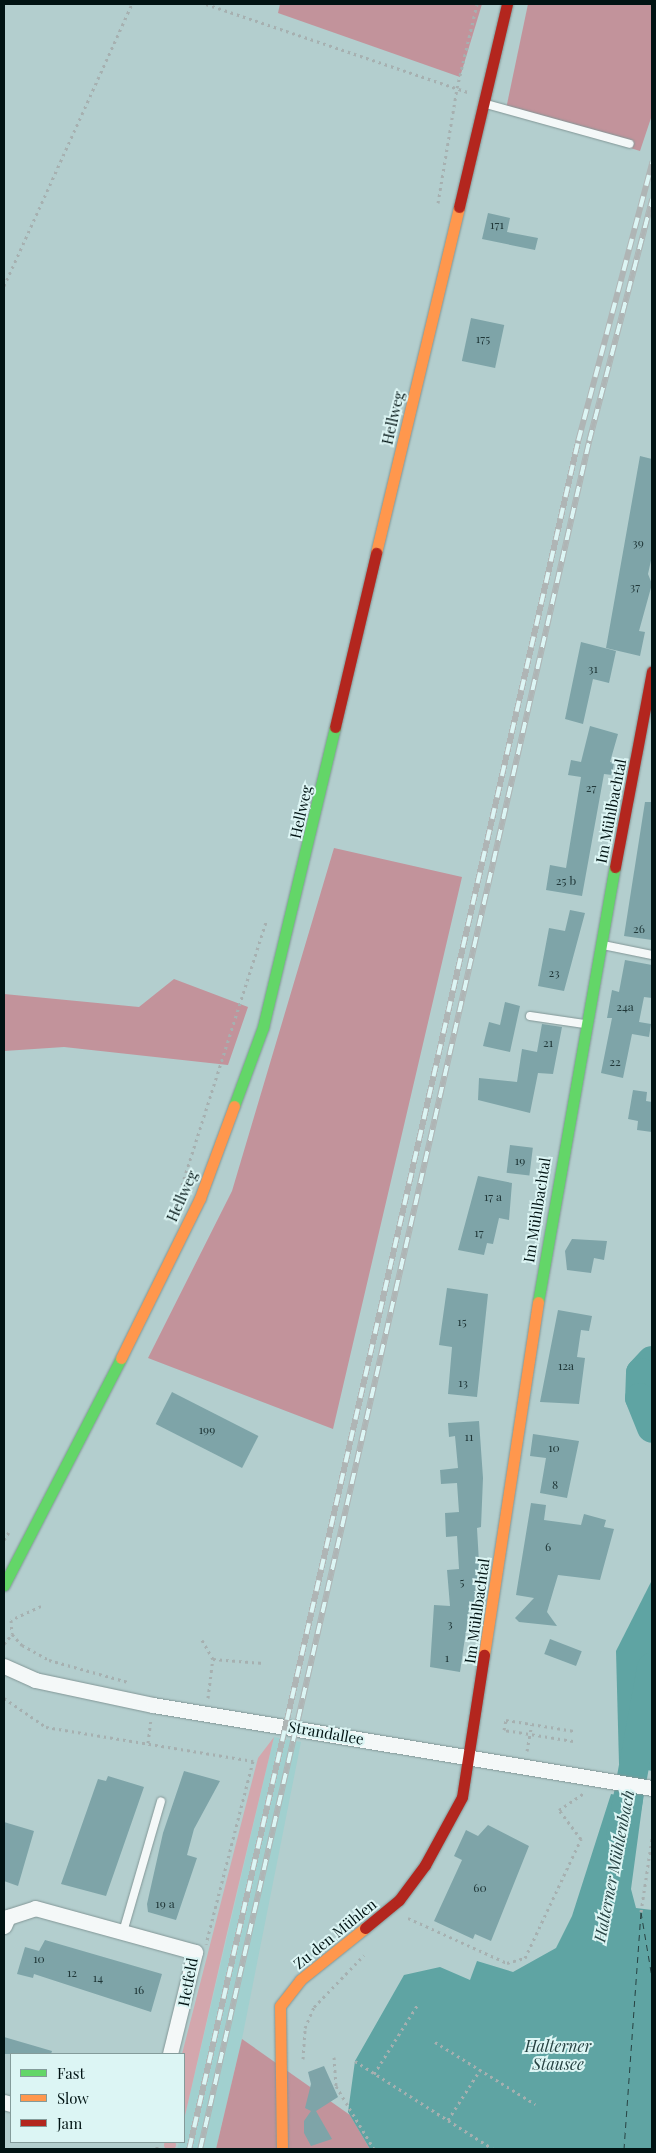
<!DOCTYPE html>
<html>
<head>
<meta charset="utf-8">
<style>
  body { margin:0 }
  #map { position:relative; width:656px; height:2153px; overflow:hidden; background:#b3cece; font-family:"Playfair Display",serif }
  div>[style] { position:absolute }
  [style*='--x'] { left:calc(var(--x)*1px); top:calc(var(--y)*1px); width:calc(var(--w)*1px); rotate:calc(var(--a)*1deg) }
  .built>* { inset:0; background:#a1d0cf }
  .green>* { inset:0; background:#d3a7ad }
  .round { border-radius:50% }
  .forest>* { inset:0; background:#c2939b }
  .water>* { inset:0; background:#5fa4a3 }
  .river>* { height:30px; margin:-15px; padding:0 15px; transform-origin:15px; border-radius:15px; background:#5fa4a3 }
  .ferry>* { height:1px; margin-top:-0.5px; transform-origin:0; background:repeating-linear-gradient(90deg,#274242 0 6px,transparent 0 11px) }
  .building>* { inset:0; background:#7ea4a8; transform-origin:0 0 }
  .path>* { height:3px; margin-top:-1.5px; transform-origin:0; background:repeating-linear-gradient(90deg,#a6b0b0 0 2.5px,transparent 0 6.5px) }
  .roads { filter:drop-shadow(0 0 1px #829696) drop-shadow(0 0 1px #829696) }
  .lane>* { height:8px; margin:-4px; padding:0 4px; transform-origin:4px; border-radius:4px; background:#f4f8f8 }
  .street>* { height:15px; margin:-7.5px; padding:0 7.5px; transform-origin:7.5px; border-radius:7.5px; background:#f4f8f8 }
  .fast>* { height:11px; margin:-5.5px; padding:0 5.5px; transform-origin:5.5px; border-radius:5.5px; background:#63d668 }
  .slow>* { height:11px; margin:-5.5px; padding:0 5.5px; transform-origin:5.5px; border-radius:5.5px; background:#ff974d }
  .jam>* { height:11px; margin:-5.5px; padding:0 5.5px; transform-origin:5.5px; border-radius:5.5px; background:#b3261e }
  .rail>* { height:5.5px; margin-top:-2.75px; transform-origin:0; background:repeating-linear-gradient(90deg,#dcf5f4 0 11px,#afb5b5 0 22px); box-sizing:border-box; border-block:1px solid #afb5b5 }
  span { translate:-50% -50%; white-space:nowrap; text-align:center; line-height:1.15; -webkit-text-stroke:4px #dcf5f4; paint-order:stroke }
  .number-label { font-size:12px; color:#203738 }
  .number-label span { -webkit-text-stroke-width:0 }
  .street-label { font-size:15px; color:#011313 }
  .water-label { font-size:16px; color:#274242; font-style:italic }
  .frame { position:absolute; inset:0; border:5px solid #011313; pointer-events:none }
  .legend { position:absolute; left:10px; top:2053px; width:175px; height:90px; box-sizing:border-box; background:#dcf5f4; border:1px solid #849b9a; margin:0; padding:6px 9px; list-style:none; font-size:15px; color:#011313 }
  .legend li { display:flex; align-items:center; gap:10px; height:25px }
  .legend b { width:25px; border:1px solid #849b9a }
</style>
</head>
<body>
<div id="map">
  <div class="built">
    <div style="clip-path:polygon(274px 1737px,301px 1742px,242px 2039px,216px 2149px,177px 2149px,179px 2142px,184px 2142px,184px 2120px)"></div>
  </div>
  <div class="green">
    <div style="clip-path:polygon(274px 1737px,227px 1933px,184px 2120px,182px 2054px,258px 1758px)"></div>
    <div class="round" style="left:164px;top:2139px;width:12px;height:12px"></div>
  </div>
  <div class="forest">
    <div style="clip-path:polygon(280px 4px,482px 4px,460px 77px,278px 13px)"></div>
    <div style="clip-path:polygon(528px 4px,652px 4px,652px 115px,640px 151px,506px 109px)"></div>
    <div style="clip-path:polygon(334px 848px,462px 877px,333px 1429px,148px 1358px,232px 1191px)"></div>
    <div style="clip-path:polygon(174px 979px,248px 1007px,228px 1065px,64px 1047px,4px 1051px,4px 994px,139px 1007px)"></div>
    <div style="clip-path:polygon(242px 2039px,350px 2115px,370px 2149px,216px 2149px)"></div>
  </div>
  <div class="water">
    <div style="clip-path:polygon(652px 1580px,652px 1771px,619px 1764px,616px 1651px)"></div>
    <div style="clip-path:polygon(611px 1794px,643px 1800px,631px 1889px,636px 1908px,652px 1910px,652px 2149px,370px 2149px,348px 2112px,355px 2061px,404px 1975px,440px 1967px,470px 1980px,477px 1961px,513px 1972px,556px 1948px,572px 1916px)"></div>
  </div>
  <div class="river">
    <div style="--x:652;--y:1361;--w:16;--a:133"></div>
    <div style="--x:641;--y:1373;--w:25;--a:92"></div>
    <div style="--x:640;--y:1398;--w:32;--a:68"></div>
    <div style="--x:621;--y:1837;--w:172;--a:-79.6"></div>
  </div>
  <div class="ferry">
    <div style="--x:624;--y:2149;--w:238;--a:-85.9"></div>
    <div style="--x:641;--y:1912;--w:66;--a:80.4"></div>
  </div>
  <div class="building">
    <div style="clip-path:polygon(488px 213px,510px 218px,507px 232px,538px 238px,535px 250px,482px 239px)"></div>
    <div style="left:471px;top:318px;width:34px;height:44px;rotate:12deg"></div>
    <div style="clip-path:polygon(640px 456px,652px 459px,652px 556px,648px 574px,652px 584px,639px 631px,645px 632px,640px 656px,606px 648px)"></div>
    <div style="clip-path:polygon(581px 642px,616px 651px,609px 683px,593px 679px,583px 724px,565px 719px)"></div>
    <div style="clip-path:polygon(590px 726px,618px 734px,610px 762px,614px 763px,612px 775px,604px 774px,582px 896px,546px 890px,550px 865px,566px 868px,581px 777px,568px 775px,571px 760px,581px 762px)"></div>
    <div style="clip-path:polygon(645px 802px,652px 802px,652px 940px,624px 936px)"></div>
    <div style="clip-path:polygon(570px 910px,585px 913px,564px 991px,538px 986px,549px 928px,565px 931px)"></div>
    <div style="clip-path:polygon(625px 960px,652px 965px,652px 998px,644px 997px,639px 1022px,651px 1024px,649px 1037px,632px 1034px,623px 1078px,601px 1073px,612px 1018px,607px 1018px,612px 990px,619px 992px)"></div>
    <div style="clip-path:polygon(505px 1002px,520px 1006px,510px 1052px,483px 1046px,489px 1022px,500px 1025px)"></div>
    <div style="clip-path:polygon(542px 1024px,562px 1027px,553px 1074px,538px 1073px,530px 1113px,478px 1100px,479px 1078px,517px 1082px,522px 1049px,537px 1052px)"></div>
    <div style="clip-path:polygon(633px 1090px,647px 1092px,646px 1101px,652px 1102px,652px 1132px,637px 1130px,638px 1121px,628px 1119px)"></div>
    <div style="left:510px;top:1145px;width:23px;height:28px;rotate:7deg"></div>
    <div style="clip-path:polygon(478px 1176px,512px 1183px,509px 1220px,499px 1218px,493px 1244px,487px 1243px,484px 1255px,458px 1250px)"></div>
    <div style="clip-path:polygon(572px 1239px,607px 1241px,604px 1260px,594px 1258px,591px 1273px,567px 1270px,565px 1251px)"></div>
    <div style="clip-path:polygon(447px 1288px,488px 1294px,477px 1397px,448px 1394px,452px 1347px,439px 1345px)"></div>
    <div style="clip-path:polygon(558px 1310px,592px 1316px,589px 1331px,581px 1330px,577px 1357px,585px 1358px,579px 1404px,540px 1402px)"></div>
    <div style="left:172px;top:1392px;width:97px;height:36px;rotate:27deg"></div>
    <div style="clip-path:polygon(479px 1421px,483px 1478px,481px 1527px,477px 1528px,480px 1580px,476px 1580px,474px 1604px,470px 1603px,460px 1672px,430px 1667px,434px 1605px,450px 1606px,447px 1570px,459px 1569px,457px 1536px,446px 1537px,445px 1513px,459px 1512px,457px 1483px,441px 1484px,440px 1470px,458px 1468px,455px 1436px,449px 1437px,448px 1423px)"></div>
    <div style="clip-path:polygon(533px 1434px,579px 1441px,567px 1498px,540px 1493px,546px 1458px,530px 1456px)"></div>
    <div style="clip-path:polygon(531px 1503px,546px 1505px,544px 1520px,581px 1525px,584px 1514px,606px 1520px,604px 1527px,614px 1529px,600px 1580px,558px 1575px,547px 1612px,557px 1626px,519px 1622px,515px 1618px,534px 1598px,516px 1595px)"></div>
    <div style="left:550px;top:1639px;width:34px;height:16px;rotate:21deg"></div>
    <div style="clip-path:polygon(184px 1771px,220px 1781px,194px 1829px,187px 1855px,197px 1858px,176px 1920px,148px 1912px,147px 1904px,163px 1833px)"></div>
    <div style="clip-path:polygon(108px 1776px,144px 1787px,106px 1896px,61px 1884px,98px 1779px,106px 1781px)"></div>
    <div style="clip-path:polygon(4px 1822px,34px 1831px,18px 1886px,4px 1881px)"></div>
    <div style="clip-path:polygon(488px 1825px,529px 1846px,491px 1941px,475px 1934px,473px 1939px,434px 1921px,462px 1860px,454px 1856px,466px 1830px,478px 1836px)"></div>
    <div style="clip-path:polygon(45px 1940px,162px 1974px,151px 2012px,34px 1974px,33px 1978px,17px 1974px,25px 1947px,39px 1951px)"></div>
    <div style="clip-path:polygon(4px 2037px,52px 2051px,51px 2054px,4px 2054px)"></div>
    <div style="clip-path:polygon(324px 2066px,338px 2097px,316px 2111px,332px 2139px,311px 2146px,304px 2133px,304px 2121px,311px 2111px,305px 2108px,311px 2084px,308px 2072px)"></div>
  </div>
  <div class="path">
    <div style="--x:206;--y:4;--w:276;--a:18.6"></div>
    <div style="--x:438;--y:203;--w:117;--a:-80.6"></div>
    <div style="--x:457;--y:88;--w:86;--a:-76.6"></div>
    <div style="--x:4;--y:286;--w:310;--a:-65.6"></div>
    <div style="--x:182;--y:1185;--w:279;--a:-72.3"></div>
    <div style="--x:4;--y:1540;--w:9;--a:-58"></div>
    <div style="--x:41;--y:1606;--w:33;--a:155"></div>
    <div style="--x:11;--y:1620;--w:14;--a:86"></div>
    <div style="--x:12;--y:1634;--w:15;--a:48"></div>
    <div style="--x:22;--y:1645;--w:31;--a:29"></div>
    <div style="--x:49;--y:1660;--w:82;--a:15.6"></div>
    <div style="--x:202;--y:1640;--w:22;--a:60"></div>
    <div style="--x:213;--y:1659;--w:51;--a:4.5"></div>
    <div style="--x:4;--y:1644;--w:13;--a:-51"></div>
    <div style="--x:4;--y:1698;--w:51;--a:34.6"></div>
    <div style="--x:46;--y:1727;--w:210;--a:9.3"></div>
    <div style="--x:253;--y:1761;--w:189;--a:104.4"></div>
    <div style="--x:208;--y:1698;--w:39;--a:-83"></div>
    <div style="--x:573;--y:1741;--w:70;--a:-170.9"></div>
    <div style="--x:504;--y:1730;--w:10;--a:-79"></div>
    <div style="--x:506;--y:1720;--w:69;--a:9.2"></div>
    <div style="--x:148;--y:1743;--w:24;--a:-83"></div>
    <div style="--x:527;--y:1751;--w:27;--a:-80"></div>
    <div style="--x:641;--y:1912;--w:75;--a:-81.5"></div>
    <div style="--x:408;--y:1918;--w:109;--a:24.4"></div>
    <div style="--x:507;--y:1963;--w:19;--a:-16"></div>
    <div style="--x:525;--y:1958;--w:132;--a:-64.8"></div>
    <div style="--x:581;--y:1839;--w:36;--a:-127"></div>
    <div style="--x:559;--y:1810;--w:32;--a:-34"></div>
    <div style="--x:435;--y:2042;--w:118;--a:31.8"></div>
    <div style="--x:334;--y:2057;--w:29;--a:86"></div>
    <div style="--x:336;--y:2086;--w:74;--a:58.9"></div>
    <div style="--x:303;--y:2059;--w:31;--a:-86"></div>
    <div style="--x:305;--y:2028;--w:23;--a:-67"></div>
    <div style="--x:314;--y:2007;--w:72;--a:-46.1"></div>
    <div style="--x:355;--y:2061;--w:164;--a:32.5"></div>
    <div style="--x:374;--y:2074;--w:83;--a:-57.8"></div>
    <div style="--x:448;--y:2120;--w:59;--a:-57.4"></div>
    <div style="--x:157;--y:2149;--w:7;--a:-90"></div>
  </div>
  <div class="roads">
    <div class="lane">
      <div style="--x:486;--y:104;--w:149;--a:15.5"></div>
      <div style="--x:603;--y:945;--w:50;--a:11.5"></div>
      <div style="--x:530;--y:1016;--w:55;--a:8.4"></div>
      <div style="--x:123;--y:1932;--w:136;--a:-73.8"></div>
    </div>
    <div class="street">
      <div style="--x:4;--y:1666;--w:34;--a:24"></div>
      <div style="--x:35;--y:1680;--w:121;--a:12"></div>
      <div style="--x:153;--y:1705;--w:506;--a:9.44"></div>
      <div style="--x:4;--y:1926;--w:10;--a:-66"></div>
      <div style="--x:8;--y:1917;--w:28;--a:-18"></div>
      <div style="--x:35;--y:1908;--w:166;--a:15.4"></div>
      <div style="--x:195;--y:1952;--w:105;--a:103.8"></div>
      <div style="--x:4;--y:2102;--w:7;--a:16"></div>
    </div>
    <div class="fast">
      <div style="--x:234;--y:1106;--w:84;--a:-69.8"></div>
      <div style="--x:263;--y:1027;--w:309;--a:-76.5"></div>
      <div style="--x:538;--y:1302;--w:442;--a:-80"></div>
      <div style="--x:4;--y:1585;--w:255;--a:-62.7"></div>
    </div>
    <div class="slow">
      <div style="--x:376;--y:553;--w:356;--a:-76.5"></div>
      <div style="--x:121;--y:1358;--w:178;--a:-63.7"></div>
      <div style="--x:200;--y:1198;--w:98;--a:-69.7"></div>
      <div style="--x:484;--y:1655;--w:357;--a:-81.3"></div>
      <div style="--x:282;--y:2149;--w:143;--a:-90.8"></div>
      <div style="--x:280;--y:2006;--w:33;--a:-52"></div>
      <div style="--x:300;--y:1980;--w:83;--a:-38.7"></div>
    </div>
    <div class="jam">
      <div style="--x:459;--y:207;--w:209;--a:-76.7"></div>
      <div style="--x:335;--y:727;--w:179;--a:-76.7"></div>
      <div style="--x:615;--y:867;--w:199;--a:-79.3"></div>
      <div style="--x:365;--y:1928;--w:44;--a:-39.5"></div>
      <div style="--x:399;--y:1900;--w:44;--a:-53.4"></div>
      <div style="--x:425;--y:1865;--w:77;--a:-61.4"></div>
      <div style="--x:462;--y:1797;--w:144;--a:-81.2"></div>
    </div>
  </div>
  <div class="rail">
    <div style="--x:189;--y:2149;--w:1752;--a:-77.17"></div>
    <div style="--x:578;--y:441;--w:289;--a:-75.1"></div>
    <div style="--x:200;--y:2149;--w:1752;--a:-77.17"></div>
    <div style="--x:589;--y:441;--w:250;--a:-75.4"></div>
  </div>
  <div class="number-label">
    <span style="left:497px;top:225px">171</span>
    <span style="left:483px;top:339px">175</span>
    <span style="left:638px;top:543px">39</span>
    <span style="left:635px;top:587px">37</span>
    <span style="left:593px;top:669px">31</span>
    <span style="left:591px;top:788px">27</span>
    <span style="left:566px;top:881px">25 b</span>
    <span style="left:639px;top:929px">26</span>
    <span style="left:554px;top:973px">23</span>
    <span style="left:625px;top:1007px">24a</span>
    <span style="left:548px;top:1043px">21</span>
    <span style="left:615px;top:1062px">22</span>
    <span style="left:520px;top:1161px">19</span>
    <span style="left:493px;top:1197px">17 a</span>
    <span style="left:479px;top:1233px">17</span>
    <span style="left:462px;top:1322px">15</span>
    <span style="left:566px;top:1366px">12a</span>
    <span style="left:463px;top:1383px">13</span>
    <span style="left:207px;top:1430px">199</span>
    <span style="left:469px;top:1437px">11</span>
    <span style="left:554px;top:1448px">10</span>
    <span style="left:555px;top:1485px">8</span>
    <span style="left:548px;top:1547px">6</span>
    <span style="left:462px;top:1582px">5</span>
    <span style="left:450px;top:1624px">3</span>
    <span style="left:447px;top:1658px">1</span>
    <span style="left:480px;top:1888px">60</span>
    <span style="left:165px;top:1904px">19 a</span>
    <span style="left:39px;top:1959px">10</span>
    <span style="left:72px;top:1973px">12</span>
    <span style="left:98px;top:1978px">14</span>
    <span style="left:139px;top:1990px">16</span>
  </div>
  <div class="street-label">
    <span style="left:393px;top:418px;rotate:-77deg">Hellweg</span>
    <span style="left:611px;top:811px;rotate:-79deg">Im Mühlbachtal</span>
    <span style="left:301px;top:812px;rotate:-77deg">Hellweg</span>
    <span style="left:182px;top:1196px;rotate:-66deg">Hellweg</span>
    <span style="left:537px;top:1210px;rotate:-81deg">Im Mühlbachtal</span>
    <span style="left:477px;top:1611px;rotate:-82deg">Im Mühlbachtal</span>
    <span style="left:326px;top:1733px;rotate:10deg">Strandallee</span>
    <span style="left:335px;top:1934px;rotate:-39deg">Zu den Mühlen</span>
    <span style="left:188px;top:1982px;rotate:-79deg">Hetfeld</span>
  </div>
  <div class="water-label">
    <span style="left:614px;top:1866px;rotate:-79deg">Halterner Mühlenbach</span>
    <span style="left:558px;top:2055px">Halterner<br>Stausee</span>
  </div>
  <div class="frame"></div>
  <ul class="legend">
  <li><b style="height:6px;background:#63d668"></b>Fast</li>
  <li><b style="height:6px;background:#ff974d"></b>Slow</li>
  <li><b style="height:6px;background:#b3261e"></b>Jam</li>
  </ul>
</div>
</body>
</html>
